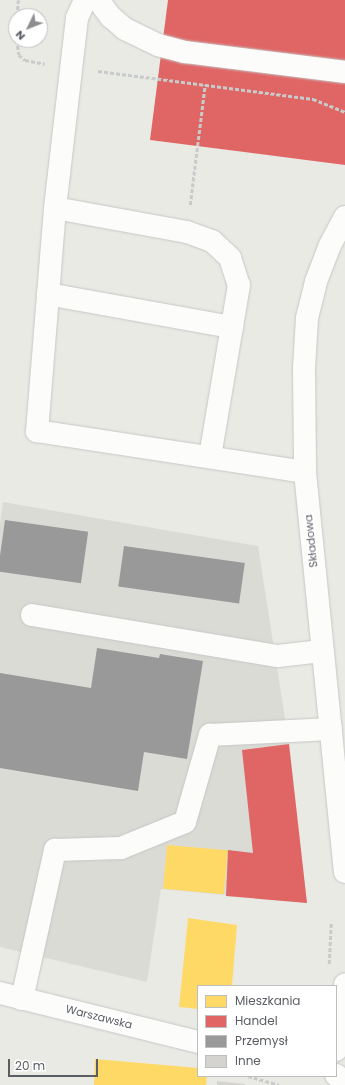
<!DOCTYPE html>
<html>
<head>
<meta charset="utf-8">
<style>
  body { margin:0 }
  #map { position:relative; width:345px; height:1085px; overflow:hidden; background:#eaeae5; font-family:Poppins,sans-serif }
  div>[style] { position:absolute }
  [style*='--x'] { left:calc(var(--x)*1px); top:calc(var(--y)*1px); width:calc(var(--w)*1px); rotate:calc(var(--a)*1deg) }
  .industrial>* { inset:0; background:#dbdbd6 }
  .homes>* { inset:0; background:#ffd966; transform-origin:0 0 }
  .shops>* { inset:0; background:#e06666 }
  .industry>* { inset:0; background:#999; transform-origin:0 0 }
  .building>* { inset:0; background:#d4d3d0 }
  .path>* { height:2.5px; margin-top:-1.25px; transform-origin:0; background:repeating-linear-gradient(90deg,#c7cbc9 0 4px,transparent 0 6px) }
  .roads { filter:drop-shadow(0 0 1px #c6c7c5) drop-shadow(0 0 1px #c6c7c5) }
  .minor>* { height:22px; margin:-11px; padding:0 11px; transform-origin:11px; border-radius:11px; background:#fcfcfb }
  span { translate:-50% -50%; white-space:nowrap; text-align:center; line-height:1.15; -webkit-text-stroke:4px #fff; paint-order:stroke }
  .street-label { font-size:11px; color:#5a5d62 }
  .legend { position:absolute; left:197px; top:985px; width:140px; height:92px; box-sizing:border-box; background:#fff; border:1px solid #bdbec0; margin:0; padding:5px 7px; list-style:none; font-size:12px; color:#5a5d62 }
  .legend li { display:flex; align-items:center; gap:8px; height:20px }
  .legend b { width:20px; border:1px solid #bdbec0 }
  .north { position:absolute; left:8px; top:8px; width:40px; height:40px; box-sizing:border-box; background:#fff; border:1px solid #bdbec0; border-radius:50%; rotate:227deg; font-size:11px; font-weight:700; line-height:16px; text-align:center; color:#5a5d62 }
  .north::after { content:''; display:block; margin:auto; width:14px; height:18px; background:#8c8e90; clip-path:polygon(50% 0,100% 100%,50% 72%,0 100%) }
  .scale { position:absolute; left:8px; top:1059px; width:90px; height:18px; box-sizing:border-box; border:2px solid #5a5d62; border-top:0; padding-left:5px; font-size:12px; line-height:14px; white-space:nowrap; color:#5a5d62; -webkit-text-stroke:3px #fff; paint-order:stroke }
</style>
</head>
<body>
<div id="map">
  <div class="industrial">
    <div style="clip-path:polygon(3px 502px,258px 546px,289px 744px,307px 903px,161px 889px,147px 982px,0 947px,0 524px)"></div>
  </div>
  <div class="homes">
    <div style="left:167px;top:845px;width:61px;height:44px;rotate:5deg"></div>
    <div style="clip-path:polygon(188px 918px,237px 925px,232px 986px,198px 986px,198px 1009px,179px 1007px)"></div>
    <div style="clip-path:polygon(95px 1059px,198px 1068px,198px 1076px,207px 1076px,206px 1085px,94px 1085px)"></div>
  </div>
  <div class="shops">
    <div style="clip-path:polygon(168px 0,345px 0,345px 165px,150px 140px)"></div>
    <div style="clip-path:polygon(289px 744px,307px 903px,226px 896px,228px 850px,253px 853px,242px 750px)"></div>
  </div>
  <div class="industry">
    <div style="left:5px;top:520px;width:84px;height:52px;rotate:8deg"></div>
    <div style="left:124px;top:546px;width:122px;height:41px;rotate:8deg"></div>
    <div style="clip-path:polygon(97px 648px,159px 658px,160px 654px,203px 661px,187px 759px,144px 752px,138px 791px,0 768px,0 673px,91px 688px)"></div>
  </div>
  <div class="building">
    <div style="clip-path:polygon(217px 1081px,245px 1084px,245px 1085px,217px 1085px)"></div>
  </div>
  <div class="path">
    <div style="--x:17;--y:16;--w:16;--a:-86"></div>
    <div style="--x:17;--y:40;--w:15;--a:82"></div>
    <div style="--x:19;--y:55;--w:8;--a:40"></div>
    <div style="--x:25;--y:60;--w:20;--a:11"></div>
    <div style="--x:98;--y:71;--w:217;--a:7.4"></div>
    <div style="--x:313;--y:99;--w:35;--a:22"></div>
    <div style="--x:190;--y:205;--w:121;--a:-82.9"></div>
    <div style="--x:329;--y:964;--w:41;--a:-87.2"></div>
    <div style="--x:248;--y:1076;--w:32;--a:16"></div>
  </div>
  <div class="roads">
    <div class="minor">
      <div style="--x:85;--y:0;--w:20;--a:114"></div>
      <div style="--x:77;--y:18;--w:191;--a:96.6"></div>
      <div style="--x:55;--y:208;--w:224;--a:94.6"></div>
      <div style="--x:37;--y:431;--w:271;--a:8.7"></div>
      <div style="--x:98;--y:0;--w:21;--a:53"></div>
      <div style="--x:111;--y:17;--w:18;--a:41"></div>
      <div style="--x:125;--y:29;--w:37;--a:26"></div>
      <div style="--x:158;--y:45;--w:28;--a:15"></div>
      <div style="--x:185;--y:52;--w:161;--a:7.1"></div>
      <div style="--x:55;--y:208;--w:134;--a:10.3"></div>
      <div style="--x:187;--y:232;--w:27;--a:20"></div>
      <div style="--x:212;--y:241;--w:25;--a:43"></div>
      <div style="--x:230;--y:258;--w:28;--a:72"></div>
      <div style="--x:239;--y:285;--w:174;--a:99.6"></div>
      <div style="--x:345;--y:217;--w:32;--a:118"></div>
      <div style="--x:330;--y:245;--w:40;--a:111"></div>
      <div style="--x:316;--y:282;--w:37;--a:104"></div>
      <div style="--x:307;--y:318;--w:50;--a:93.4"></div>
      <div style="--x:304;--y:368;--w:104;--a:89.4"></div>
      <div style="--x:305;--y:472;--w:402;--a:84.3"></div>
      <div style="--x:48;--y:294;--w:187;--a:10.2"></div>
      <div style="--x:32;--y:615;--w:249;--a:9.5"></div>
      <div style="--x:278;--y:656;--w:44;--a:-6.5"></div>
      <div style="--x:0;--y:993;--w:204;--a:13.9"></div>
      <div style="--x:22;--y:999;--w:153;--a:-77.5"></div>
      <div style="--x:55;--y:850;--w:66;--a:-1.7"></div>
      <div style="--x:121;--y:848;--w:69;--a:-22.1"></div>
      <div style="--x:185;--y:822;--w:91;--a:-74"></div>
      <div style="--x:210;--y:735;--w:121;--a:-2.8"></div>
      <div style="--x:336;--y:1050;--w:66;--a:-82.1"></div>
      <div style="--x:336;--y:1075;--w:11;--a:38"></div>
    </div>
  </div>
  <div class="street-label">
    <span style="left:311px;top:541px;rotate:-96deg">Składowa</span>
    <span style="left:99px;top:1017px;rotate:14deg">Warszawska</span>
  </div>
  <ul class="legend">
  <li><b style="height:11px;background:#ffd966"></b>Mieszkania</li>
  <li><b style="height:11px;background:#e06666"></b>Handel</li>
  <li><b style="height:11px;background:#999"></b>Przemysł</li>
  <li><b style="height:11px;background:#d4d3d0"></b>Inne</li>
  </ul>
  <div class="north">N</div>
  <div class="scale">20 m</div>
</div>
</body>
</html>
